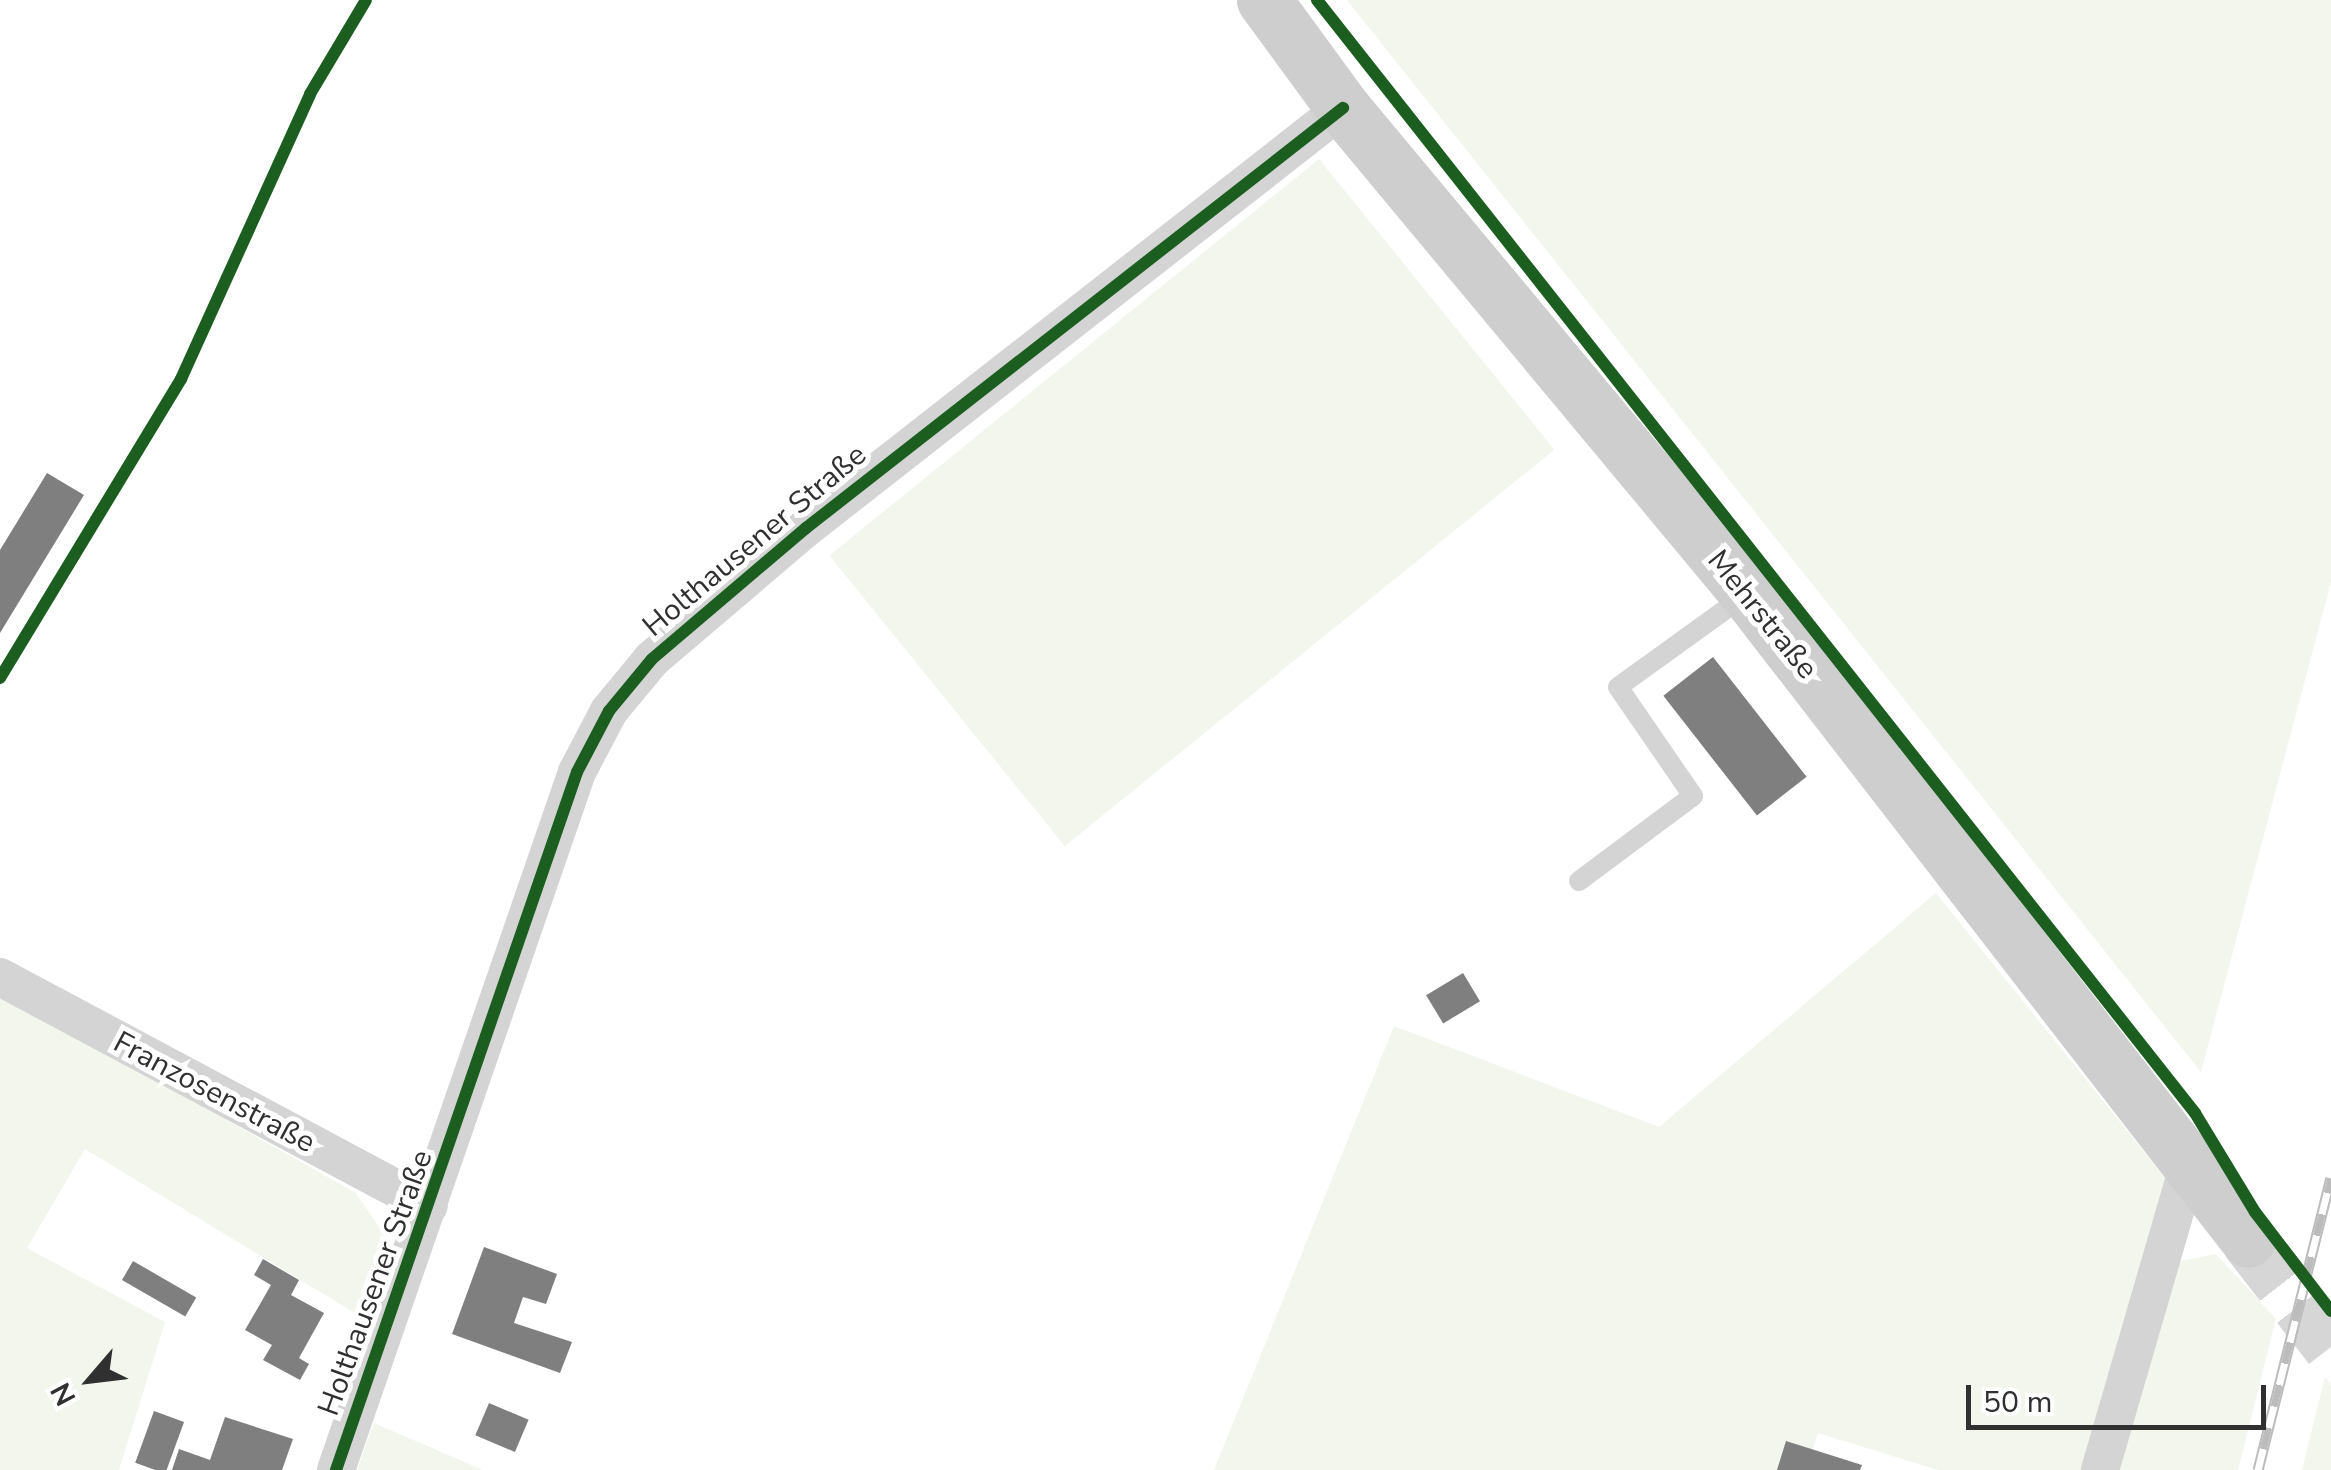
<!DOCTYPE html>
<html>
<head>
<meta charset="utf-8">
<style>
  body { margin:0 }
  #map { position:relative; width:2331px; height:1470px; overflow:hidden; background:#fff; font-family:"Nunito Sans",sans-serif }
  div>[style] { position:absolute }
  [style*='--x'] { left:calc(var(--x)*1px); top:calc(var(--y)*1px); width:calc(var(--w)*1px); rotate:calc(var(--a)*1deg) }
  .green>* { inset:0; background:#f2f6ec; transform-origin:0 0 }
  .building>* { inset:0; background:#7f7f7f; transform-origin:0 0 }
  .secondary-tunnel>* { height:55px; margin-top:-27.5px; transform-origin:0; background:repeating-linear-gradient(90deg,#d6d6d6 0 55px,transparent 0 83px) }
  .lane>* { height:20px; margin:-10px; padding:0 10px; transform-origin:10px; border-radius:10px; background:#d4d4d4 }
  .street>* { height:38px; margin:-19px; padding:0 19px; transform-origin:19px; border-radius:19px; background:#d4d4d4 }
  .secondary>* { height:55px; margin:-27.5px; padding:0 27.5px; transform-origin:27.5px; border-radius:27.5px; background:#cecece }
  .rail>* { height:11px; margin-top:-5.5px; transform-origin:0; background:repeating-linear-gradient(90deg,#fff 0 22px,#bcbcbc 0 44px); box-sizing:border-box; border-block:2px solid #bcbcbc }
  .cycleway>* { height:12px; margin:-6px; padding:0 6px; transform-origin:6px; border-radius:6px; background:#1b5e20 }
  span { translate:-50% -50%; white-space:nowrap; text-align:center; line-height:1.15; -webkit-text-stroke:10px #fff; paint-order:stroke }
  .street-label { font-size:30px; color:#303030 }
  .north { position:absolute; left:40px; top:1330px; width:100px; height:100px; -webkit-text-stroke:8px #fff; paint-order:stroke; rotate:242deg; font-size:28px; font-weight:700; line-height:40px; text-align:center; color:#303030 }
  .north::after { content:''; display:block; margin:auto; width:35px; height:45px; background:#303030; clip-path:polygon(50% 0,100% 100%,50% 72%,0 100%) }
  .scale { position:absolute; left:1966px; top:1385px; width:300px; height:45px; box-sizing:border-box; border:5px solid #303030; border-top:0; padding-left:12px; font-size:30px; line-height:35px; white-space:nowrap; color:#303030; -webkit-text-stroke:8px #fff; paint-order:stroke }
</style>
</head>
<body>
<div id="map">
  <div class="green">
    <div style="clip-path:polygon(1347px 0,2331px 0,2331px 582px,2201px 1072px)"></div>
    <div style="left:1319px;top:159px;width:374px;height:630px;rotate:51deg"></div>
    <div style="clip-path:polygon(1936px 893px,2166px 1179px,2082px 1470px,1938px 1470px,1818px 1433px,1806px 1470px,1214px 1470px,1394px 1026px,1659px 1127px)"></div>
    <div style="clip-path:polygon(0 992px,356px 1193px,390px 1243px,363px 1318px,85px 1149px,27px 1248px,165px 1322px,119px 1470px,0 1470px)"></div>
    <div style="clip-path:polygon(2216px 1254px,2276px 1319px,2238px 1470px,2106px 1470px,2165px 1278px,2181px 1261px)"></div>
    <div style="clip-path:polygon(2325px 1377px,2331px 1385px,2331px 1470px,2302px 1470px)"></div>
    <div style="clip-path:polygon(374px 1423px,483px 1470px,357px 1470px)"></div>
  </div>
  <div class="building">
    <div style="clip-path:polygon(47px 473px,84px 495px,0 633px,0 550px)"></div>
    <div style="left:1713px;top:657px;width:152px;height:63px;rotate:52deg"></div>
    <div style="left:1463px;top:973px;width:33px;height:43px;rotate:59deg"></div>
    <div style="clip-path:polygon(484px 1247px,557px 1274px,546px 1304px,523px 1297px,514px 1323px,572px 1342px,560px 1373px,452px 1334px)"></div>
    <div style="clip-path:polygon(263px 1259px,299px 1280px,291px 1295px,324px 1313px,299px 1358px,309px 1364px,300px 1380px,263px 1360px,272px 1345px,245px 1330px,271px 1285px,254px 1275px)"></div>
    <div style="left:133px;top:1261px;width:73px;height:22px;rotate:30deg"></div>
    <div style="left:489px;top:1403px;width:43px;height:35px;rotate:23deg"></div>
    <div style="left:154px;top:1411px;width:32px;height:55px;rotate:20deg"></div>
    <div style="clip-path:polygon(225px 1417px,293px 1439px,282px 1470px,172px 1470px,179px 1449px,210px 1460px)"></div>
    <div style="clip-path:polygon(1786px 1441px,1862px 1465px,1860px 1470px,1777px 1470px)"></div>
  </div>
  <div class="secondary-tunnel">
    <div style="--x:2248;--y:1240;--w:135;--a:52.2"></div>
  </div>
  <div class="lane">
    <div style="--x:1579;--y:881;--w:142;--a:-36.7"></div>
    <div style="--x:1693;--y:796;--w:132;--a:-124.5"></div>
    <div style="--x:1618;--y:687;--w:159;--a:-35.8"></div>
  </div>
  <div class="street">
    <div style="--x:0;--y:977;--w:486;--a:28.1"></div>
    <div style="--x:336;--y:1470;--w:738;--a:-70.95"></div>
    <div style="--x:577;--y:772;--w:69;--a:-62.3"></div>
    <div style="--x:609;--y:711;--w:67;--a:-50.4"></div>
    <div style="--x:652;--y:659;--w:202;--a:-40.4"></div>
    <div style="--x:806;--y:528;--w:682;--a:-38.03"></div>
    <div style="--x:2100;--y:1470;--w:320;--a:-73.8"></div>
  </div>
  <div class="secondary">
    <div style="--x:1264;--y:0;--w:134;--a:53.8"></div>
    <div style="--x:1343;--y:108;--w:631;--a:50.21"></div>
    <div style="--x:1747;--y:593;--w:818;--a:52.25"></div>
  </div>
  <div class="rail">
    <div style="--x:2258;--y:1470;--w:301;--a:-76"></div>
  </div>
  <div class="cycleway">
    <div style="--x:1317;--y:0;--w:1418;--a:51.73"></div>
    <div style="--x:2195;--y:1113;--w:116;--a:58.8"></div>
    <div style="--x:2255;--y:1212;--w:125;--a:52.5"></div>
    <div style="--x:0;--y:678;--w:350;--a:-58.8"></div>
    <div style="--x:181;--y:379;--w:313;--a:-65.6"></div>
    <div style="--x:310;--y:94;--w:109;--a:-59.2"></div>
    <div style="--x:336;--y:1470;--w:738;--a:-70.95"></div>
    <div style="--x:577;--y:772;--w:69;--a:-62.3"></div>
    <div style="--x:609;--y:711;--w:67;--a:-50.4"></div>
    <div style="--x:652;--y:659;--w:202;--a:-40.4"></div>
    <div style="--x:806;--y:528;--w:682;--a:-38.03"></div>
  </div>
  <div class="street-label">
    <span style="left:755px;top:541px;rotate:-40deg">Holthausener Straße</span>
    <span style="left:1762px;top:615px;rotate:51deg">Mehrstraße</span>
    <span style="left:214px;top:1093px;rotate:28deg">Franzosenstraße</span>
    <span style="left:376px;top:1283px;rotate:-70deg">Holthausener Straße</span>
  </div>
  <div class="north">N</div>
  <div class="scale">50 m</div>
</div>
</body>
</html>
